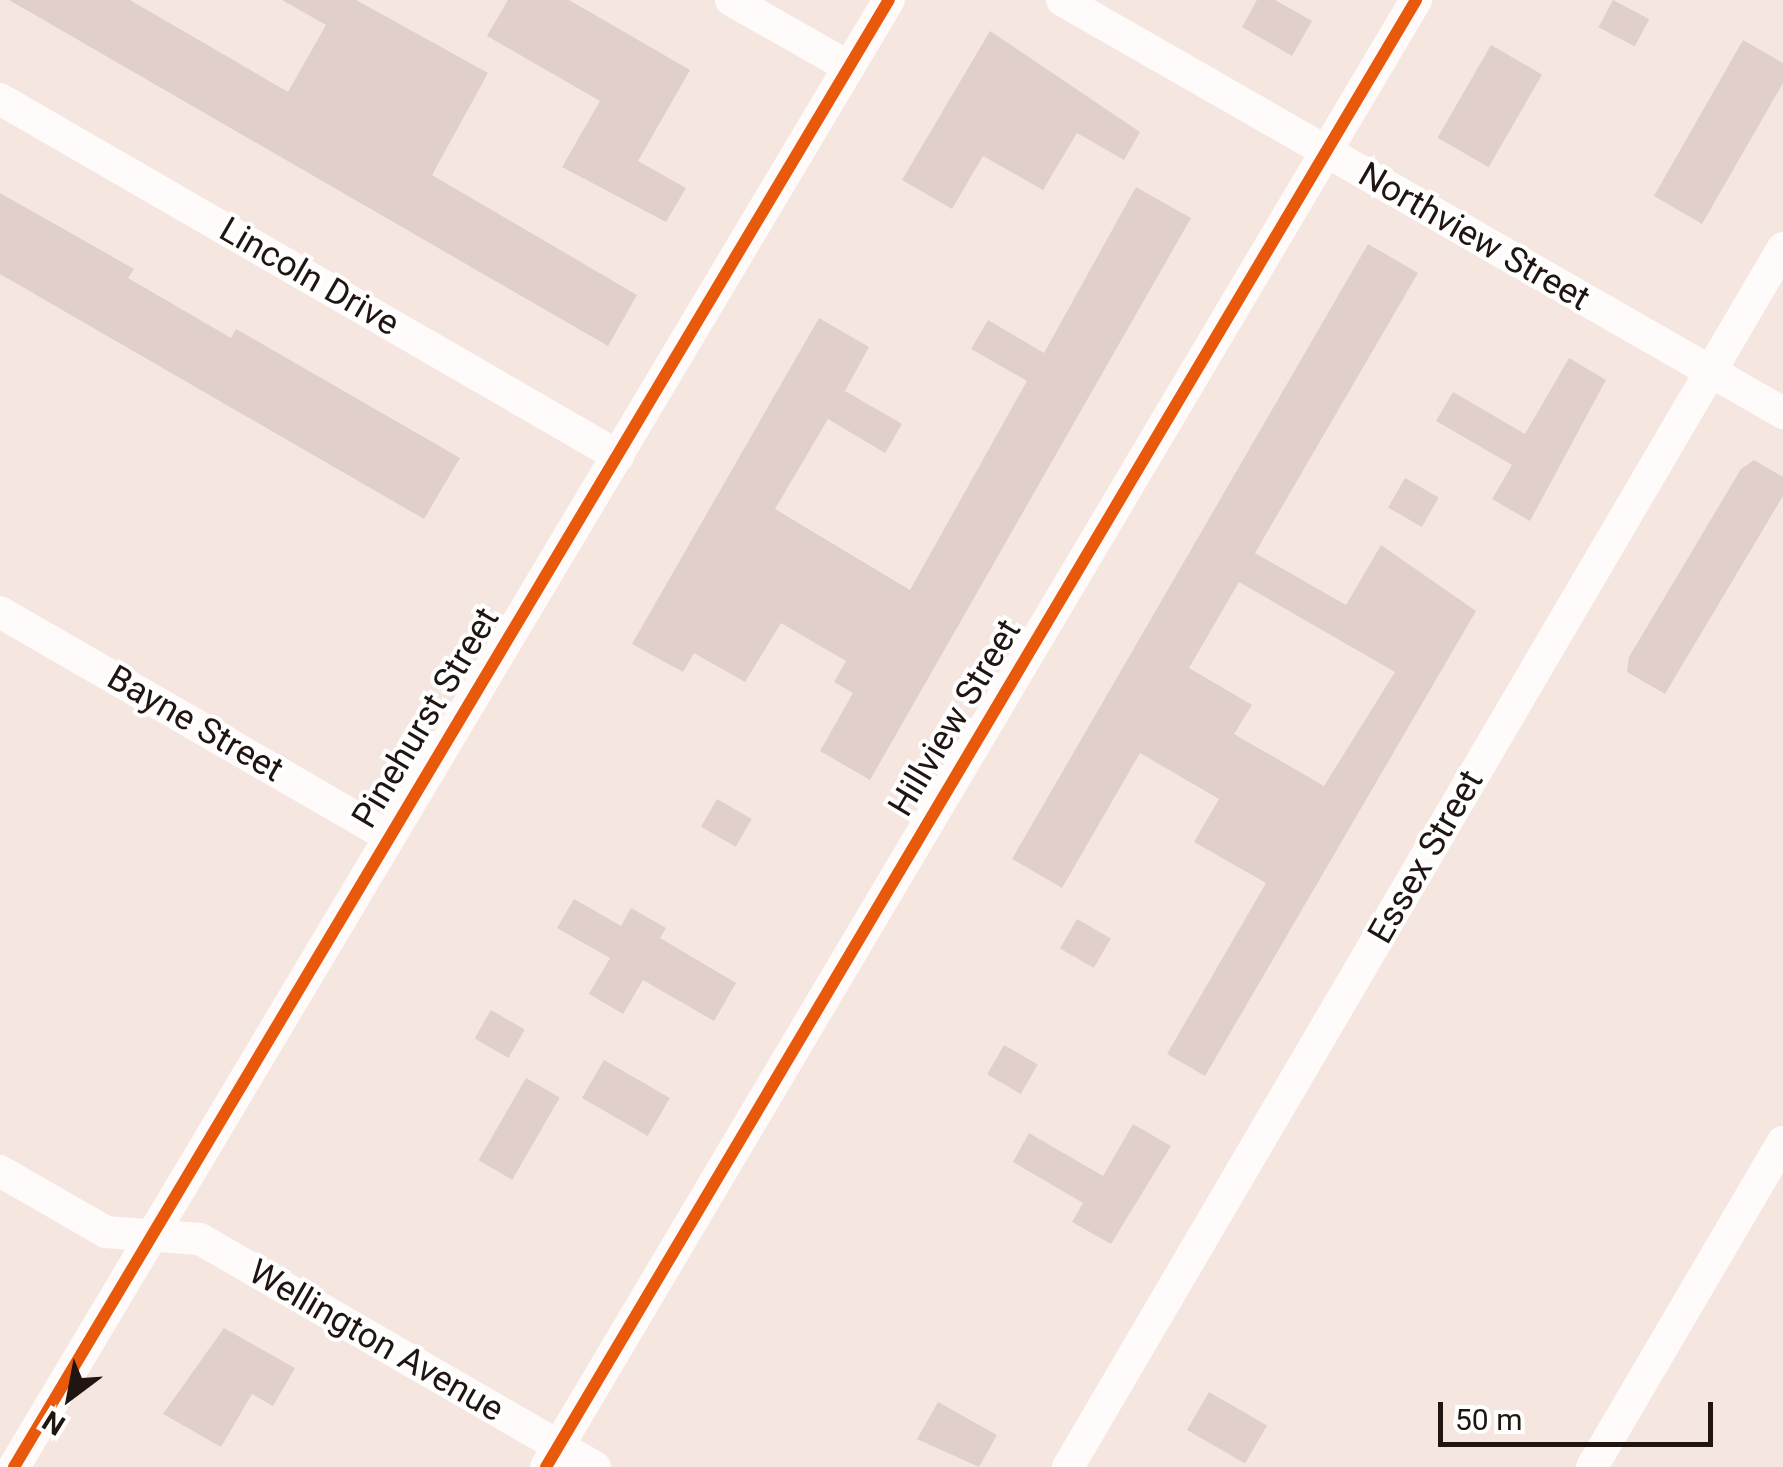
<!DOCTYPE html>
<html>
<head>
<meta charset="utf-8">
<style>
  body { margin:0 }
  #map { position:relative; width:1783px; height:1467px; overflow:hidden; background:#f5e6e0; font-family:Roboto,sans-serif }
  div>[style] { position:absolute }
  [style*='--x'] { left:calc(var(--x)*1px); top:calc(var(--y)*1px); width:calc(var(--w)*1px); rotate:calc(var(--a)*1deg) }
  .building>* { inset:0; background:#e1cfcc; transform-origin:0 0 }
  .minor>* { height:32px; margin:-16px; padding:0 16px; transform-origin:16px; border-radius:16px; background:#fefbfa }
  .cycleway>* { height:12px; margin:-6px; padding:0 6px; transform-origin:6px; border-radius:6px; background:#e8590c }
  span { translate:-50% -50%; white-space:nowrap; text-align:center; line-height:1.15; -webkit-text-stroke:8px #fff; paint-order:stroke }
  .street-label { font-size:35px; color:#201510 }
  .north { position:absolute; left:20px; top:1347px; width:100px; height:100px; -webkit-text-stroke:8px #fff; paint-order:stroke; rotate:212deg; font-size:28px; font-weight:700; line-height:40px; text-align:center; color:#201510 }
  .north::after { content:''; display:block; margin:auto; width:35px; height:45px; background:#201510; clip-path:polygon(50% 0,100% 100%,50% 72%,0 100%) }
  .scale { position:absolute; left:1438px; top:1402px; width:275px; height:45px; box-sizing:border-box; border:5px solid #201510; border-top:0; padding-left:12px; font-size:30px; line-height:35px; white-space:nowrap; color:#201510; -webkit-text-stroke:8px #fff; paint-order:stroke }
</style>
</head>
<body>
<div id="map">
  <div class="building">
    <div style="clip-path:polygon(9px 0,130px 0,288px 92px,326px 25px,282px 0,356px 0,488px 73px,432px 175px,637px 295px,608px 346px)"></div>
    <div style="clip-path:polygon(508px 0,569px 0,690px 70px,638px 161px,686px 188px,666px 222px,562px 167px,600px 101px,487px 36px)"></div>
    <div style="clip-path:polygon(1257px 0,1275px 0,1312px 21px,1292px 56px,1242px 27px)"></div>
    <div style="left:1613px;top:0;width:41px;height:31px;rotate:28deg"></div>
    <div style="clip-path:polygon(990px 31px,1140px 132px,1124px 160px,1077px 133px,1043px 190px,983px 156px,952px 209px,902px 180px)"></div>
    <div style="clip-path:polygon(1743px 40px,1783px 63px,1783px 83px,1702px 224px,1654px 196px)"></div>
    <div style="left:1491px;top:45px;width:59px;height:107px;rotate:30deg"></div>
    <div style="clip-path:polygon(1136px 187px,1191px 218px,870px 780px,820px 751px,853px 693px,834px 682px,846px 661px,781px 623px,745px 682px,694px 653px,683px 672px,632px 644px,819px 318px,869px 347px,845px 391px,902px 424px,885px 453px,828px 419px,775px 509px,910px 590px,1027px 381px,971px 349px,988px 320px,1044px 353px)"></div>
    <div style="clip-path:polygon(0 193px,134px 269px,128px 278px,231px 338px,236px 329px,460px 458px,424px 519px,0 274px)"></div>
    <div style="clip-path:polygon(evenodd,1368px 244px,1418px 273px,1255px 553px,1346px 605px,1381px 545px,1476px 611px,1205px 1076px,1167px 1054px,1266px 883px,1194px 842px,1219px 799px,1140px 753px,1062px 888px,1012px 859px,1368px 244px,1239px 582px,1395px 672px,1324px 786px,1234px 734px,1252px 705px,1189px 668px,1239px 582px)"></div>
    <div style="clip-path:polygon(1569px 358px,1606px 380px,1530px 521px,1492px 499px,1512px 465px,1436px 421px,1453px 392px,1525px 434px)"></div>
    <div style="clip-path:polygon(1754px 460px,1783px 477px,1783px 496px,1665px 694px,1627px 672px,1629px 657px,1741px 469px)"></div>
    <div style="left:1405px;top:478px;width:39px;height:34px;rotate:30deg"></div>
    <div style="left:717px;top:799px;width:40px;height:32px;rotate:30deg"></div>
    <div style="clip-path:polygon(574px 899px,621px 926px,631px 908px,666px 928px,660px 938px,736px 983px,714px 1021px,643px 980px,623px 1014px,589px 994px,610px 958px,557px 928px)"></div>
    <div style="left:1077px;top:919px;width:39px;height:34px;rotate:30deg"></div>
    <div style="left:491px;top:1010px;width:39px;height:33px;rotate:30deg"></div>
    <div style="left:1004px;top:1045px;width:39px;height:34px;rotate:30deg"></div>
    <div style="left:604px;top:1060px;width:76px;height:44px;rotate:30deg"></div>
    <div style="left:526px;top:1078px;width:39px;height:95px;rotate:30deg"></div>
    <div style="clip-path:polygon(1133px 1124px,1171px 1146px,1111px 1244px,1072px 1222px,1083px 1203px,1013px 1162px,1029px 1133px,1103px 1176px)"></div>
    <div style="clip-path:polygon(224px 1328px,295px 1368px,273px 1406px,252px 1394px,221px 1447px,163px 1414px)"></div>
    <div style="left:1209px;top:1392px;width:67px;height:44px;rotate:30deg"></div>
    <div style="clip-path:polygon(938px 1402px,997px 1435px,979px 1467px,917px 1439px)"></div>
  </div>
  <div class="minor">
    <div style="--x:731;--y:0;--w:136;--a:29.6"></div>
    <div style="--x:1062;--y:0;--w:831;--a:29.8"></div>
    <div style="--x:0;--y:99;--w:714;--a:30.01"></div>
    <div style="--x:0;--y:612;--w:450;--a:30"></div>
    <div style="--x:0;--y:1171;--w:122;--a:29.9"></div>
    <div style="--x:106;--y:1232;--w:94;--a:4.3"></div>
    <div style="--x:200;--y:1239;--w:456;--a:30"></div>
    <div style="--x:14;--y:1467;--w:1708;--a:-59.19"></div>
    <div style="--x:546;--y:1467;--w:1706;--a:-59.33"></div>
    <div style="--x:1068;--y:1467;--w:1413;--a:-59.61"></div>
    <div style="--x:1592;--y:1467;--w:377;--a:-59.6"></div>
  </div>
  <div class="cycleway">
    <div style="--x:14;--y:1467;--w:1708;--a:-59.19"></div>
    <div style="--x:546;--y:1467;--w:1706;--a:-59.33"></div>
  </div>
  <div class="street-label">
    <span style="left:1474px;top:237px;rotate:30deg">Northview Street</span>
    <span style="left:309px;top:277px;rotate:30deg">Lincoln Drive</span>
    <span style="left:426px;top:718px;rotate:-59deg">Pinehurst Street</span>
    <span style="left:955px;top:718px;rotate:-59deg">Hillview Street</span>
    <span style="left:195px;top:724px;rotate:30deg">Bayne Street</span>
    <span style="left:1426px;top:857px;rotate:-60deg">Essex Street</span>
    <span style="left:376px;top:1341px;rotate:30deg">Wellington Avenue</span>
  </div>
  <div class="north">N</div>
  <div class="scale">50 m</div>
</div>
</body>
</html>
